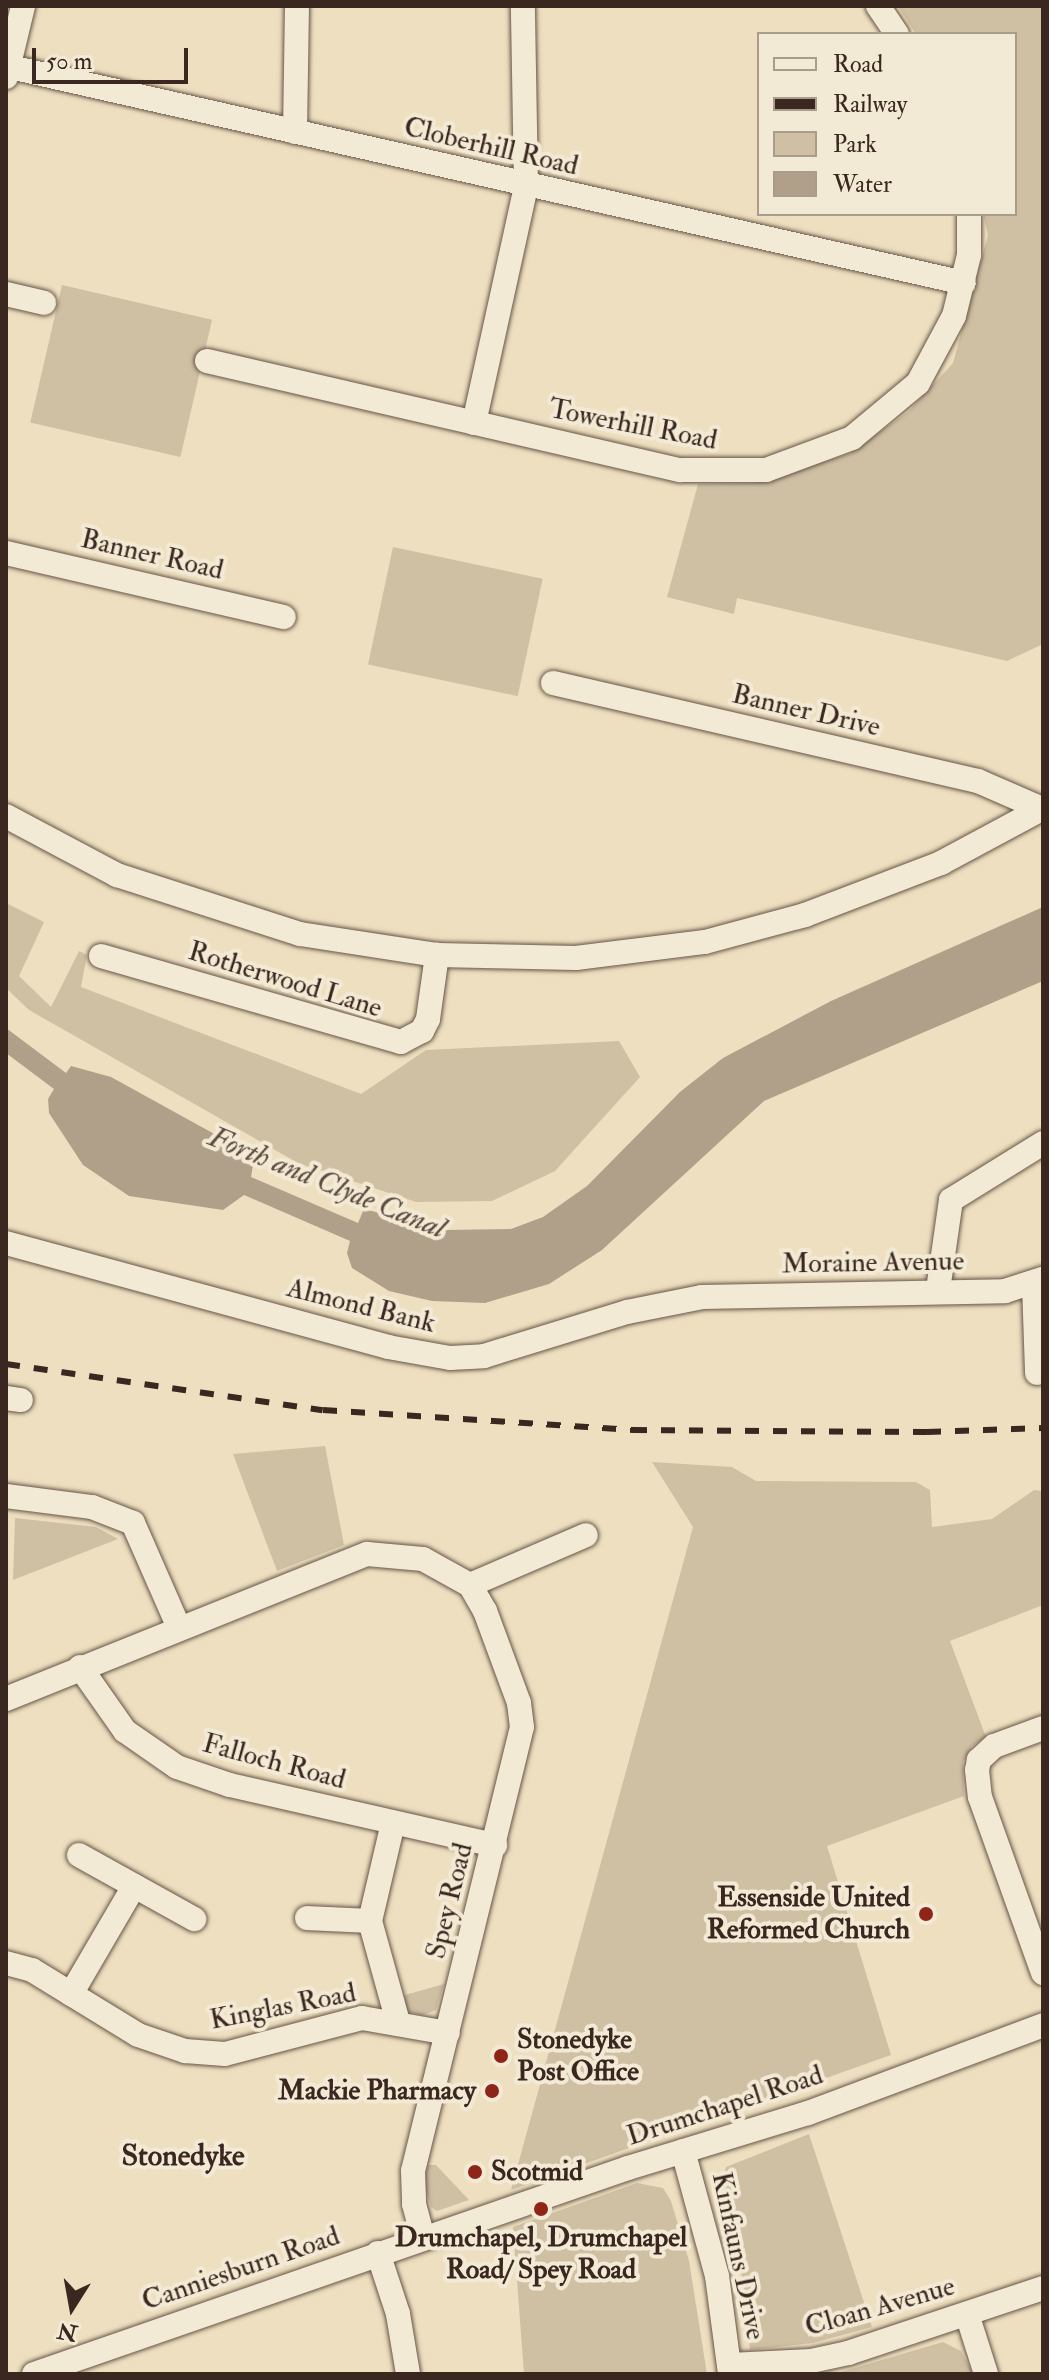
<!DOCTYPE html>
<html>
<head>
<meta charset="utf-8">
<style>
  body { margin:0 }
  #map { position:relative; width:1049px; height:2380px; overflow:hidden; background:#eddfbf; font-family:"IM FELL Double Pica",serif }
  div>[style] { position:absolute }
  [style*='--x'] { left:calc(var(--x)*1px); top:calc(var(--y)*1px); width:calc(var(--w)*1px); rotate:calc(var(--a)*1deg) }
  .green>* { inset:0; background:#cfc0a4; transform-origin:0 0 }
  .water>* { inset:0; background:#b0a089 }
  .roads { filter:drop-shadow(0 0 2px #675547) drop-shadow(0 0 2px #675547) }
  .minor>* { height:24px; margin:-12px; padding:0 12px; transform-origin:12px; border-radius:12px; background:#f3ead5 }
  .rail>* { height:6px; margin-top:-3px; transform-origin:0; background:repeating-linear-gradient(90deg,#3a271f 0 14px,transparent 0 28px) }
  .dots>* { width:22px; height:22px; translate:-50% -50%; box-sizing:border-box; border:4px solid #f3ead5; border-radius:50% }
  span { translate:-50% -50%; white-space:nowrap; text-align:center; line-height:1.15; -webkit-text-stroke:8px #f3ead5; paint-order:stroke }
  .street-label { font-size:28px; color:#3a271f }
  .poi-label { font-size:28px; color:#3a271f; font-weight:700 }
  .right { translate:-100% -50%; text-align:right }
  .left { translate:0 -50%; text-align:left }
  .water-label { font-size:30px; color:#5d4b3f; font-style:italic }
  .neighbourhood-label { font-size:30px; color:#3a271f; font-weight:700 }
  .frame { position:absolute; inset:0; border:8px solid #3a271f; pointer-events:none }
  .legend { position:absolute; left:757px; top:32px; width:260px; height:184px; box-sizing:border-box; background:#f3ead5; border:2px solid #a99c8c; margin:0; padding:10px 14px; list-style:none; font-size:24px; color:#3a271f }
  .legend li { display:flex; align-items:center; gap:16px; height:40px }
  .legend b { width:40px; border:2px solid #a99c8c }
  .north { position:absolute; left:32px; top:2268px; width:80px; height:80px; -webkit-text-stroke:6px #f3ead5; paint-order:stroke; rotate:191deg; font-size:22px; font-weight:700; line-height:32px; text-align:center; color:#3a271f }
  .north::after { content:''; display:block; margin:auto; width:28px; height:36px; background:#3a271f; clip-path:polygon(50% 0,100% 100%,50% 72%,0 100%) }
  .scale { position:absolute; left:32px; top:48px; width:156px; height:36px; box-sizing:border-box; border:4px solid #3a271f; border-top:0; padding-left:10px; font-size:24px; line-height:28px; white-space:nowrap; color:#3a271f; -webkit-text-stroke:6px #f3ead5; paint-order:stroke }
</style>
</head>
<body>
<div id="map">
  <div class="green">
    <div style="clip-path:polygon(898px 6px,1043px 6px,1043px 644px,1007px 661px,737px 598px,734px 614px,667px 597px,698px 484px,755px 483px,849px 454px,908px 412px,953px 363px,988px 235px,983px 214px,1015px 214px,1015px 34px,916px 34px)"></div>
    <div style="left:62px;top:285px;width:154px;height:141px;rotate:13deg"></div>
    <div style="left:393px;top:547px;width:153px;height:120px;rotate:12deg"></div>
    <div style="clip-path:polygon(6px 903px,44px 922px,19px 976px,51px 1007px,79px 951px,87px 955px,81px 987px,361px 1094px,426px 1050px,619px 1041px,640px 1077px,555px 1171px,492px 1201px,416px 1202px,298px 1163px,29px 1010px,6px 988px)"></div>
    <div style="clip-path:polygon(325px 1446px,344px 1545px,277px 1571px,233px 1454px)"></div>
    <div style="clip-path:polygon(652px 1462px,732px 1467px,756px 1481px,916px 1482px,930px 1490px,932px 1527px,992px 1519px,1034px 1490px,1043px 1491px,1043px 1605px,950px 1641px,986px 1737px,972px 1746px,963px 1762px,964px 1796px,827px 1846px,891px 2055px,511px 2190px,693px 1527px)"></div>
    <div style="clip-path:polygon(15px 1518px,96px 1527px,118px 1539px,13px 1580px)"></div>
    <div style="clip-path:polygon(444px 1984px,436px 2010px,423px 2015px,405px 2012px,405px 1995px)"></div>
    <div style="clip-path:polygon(809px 2134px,872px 2327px,813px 2343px,750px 2350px,743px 2281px,721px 2186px,726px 2167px)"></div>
    <div style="clip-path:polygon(428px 2165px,436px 2165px,469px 2200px,437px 2211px,431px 2207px,424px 2183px)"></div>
    <div style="clip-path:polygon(637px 2183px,663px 2188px,671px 2201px,689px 2261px,707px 2374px,524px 2374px,513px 2227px)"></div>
    <div style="clip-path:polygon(943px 2342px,961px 2351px,973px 2374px,834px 2374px)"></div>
  </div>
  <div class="water">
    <div style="clip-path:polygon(1043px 907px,1043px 981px,764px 1101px,602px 1250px,549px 1284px,485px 1303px,432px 1301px,389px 1291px,352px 1268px,347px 1253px,350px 1241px,244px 1195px,223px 1210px,129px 1196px,83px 1165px,49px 1113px,48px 1099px,54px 1089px,6px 1053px,6px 1028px,66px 1073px,71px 1066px,111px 1077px,238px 1147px,254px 1159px,251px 1177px,358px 1223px,364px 1209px,446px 1230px,511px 1229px,543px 1217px,587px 1186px,680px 1092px,723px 1058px,831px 1001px)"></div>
  </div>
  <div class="roads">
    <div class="minor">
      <div style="--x:878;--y:6;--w:34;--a:56"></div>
      <div style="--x:6;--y:66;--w:982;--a:12.76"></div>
      <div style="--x:6;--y:77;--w:73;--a:-76.5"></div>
      <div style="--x:295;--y:132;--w:126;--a:-89.1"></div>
      <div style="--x:6;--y:294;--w:39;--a:13"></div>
      <div style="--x:207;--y:361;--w:486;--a:13"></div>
      <div style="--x:681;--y:470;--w:85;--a:0"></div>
      <div style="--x:766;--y:470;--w:92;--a:-20.4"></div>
      <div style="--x:852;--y:438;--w:86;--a:-39.8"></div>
      <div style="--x:918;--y:383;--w:76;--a:-61.8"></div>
      <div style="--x:954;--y:316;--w:63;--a:-76.2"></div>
      <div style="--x:969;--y:255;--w:41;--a:-90"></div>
      <div style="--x:474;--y:423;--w:243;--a:-77.6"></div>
      <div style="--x:526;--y:186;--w:180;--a:-91"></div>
      <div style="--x:6;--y:553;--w:285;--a:13"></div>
      <div style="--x:553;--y:683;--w:436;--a:13"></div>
      <div style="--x:978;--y:781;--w:70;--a:23.6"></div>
      <div style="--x:6;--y:816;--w:126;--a:28"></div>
      <div style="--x:117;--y:875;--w:192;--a:17.9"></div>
      <div style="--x:300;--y:934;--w:139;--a:8.7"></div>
      <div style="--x:437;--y:955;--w:139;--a:1.2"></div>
      <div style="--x:576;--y:958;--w:130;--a:-7.1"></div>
      <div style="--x:705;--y:942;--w:104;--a:-15.1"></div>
      <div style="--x:805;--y:915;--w:146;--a:-20.9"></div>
      <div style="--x:941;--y:863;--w:116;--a:-28.3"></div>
      <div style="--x:101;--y:956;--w:312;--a:16"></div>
      <div style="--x:401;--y:1042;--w:24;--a:-28"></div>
      <div style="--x:422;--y:1031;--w:13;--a:-63"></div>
      <div style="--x:428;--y:1019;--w:65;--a:-82"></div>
      <div style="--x:6;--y:1243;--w:396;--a:15.2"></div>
      <div style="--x:388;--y:1347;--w:63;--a:10.1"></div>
      <div style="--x:450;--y:1358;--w:34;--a:-3"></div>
      <div style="--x:484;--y:1356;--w:150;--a:-17.1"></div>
      <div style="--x:627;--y:1312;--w:76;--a:-11.3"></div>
      <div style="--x:702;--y:1297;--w:303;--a:-1.1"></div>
      <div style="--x:1005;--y:1291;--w:40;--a:-18"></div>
      <div style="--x:1034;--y:1285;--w:88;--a:88"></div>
      <div style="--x:938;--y:1290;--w:91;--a:-81.8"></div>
      <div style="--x:951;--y:1200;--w:108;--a:-31.8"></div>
      <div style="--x:6;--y:1398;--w:15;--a:8"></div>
      <div style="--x:6;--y:1496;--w:87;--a:7.3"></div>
      <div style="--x:92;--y:1507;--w:44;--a:21.3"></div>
      <div style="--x:133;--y:1523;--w:115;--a:66.3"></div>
      <div style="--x:470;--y:1585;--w:126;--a:-23.3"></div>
      <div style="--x:80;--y:1667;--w:78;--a:54.9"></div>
      <div style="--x:125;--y:1731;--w:63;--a:34.7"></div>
      <div style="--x:177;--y:1767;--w:56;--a:18.8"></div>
      <div style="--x:230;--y:1785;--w:272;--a:12.8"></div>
      <div style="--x:6;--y:1699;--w:389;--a:-21.9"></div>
      <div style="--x:367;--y:1554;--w:56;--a:5.1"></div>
      <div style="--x:423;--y:1559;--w:54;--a:29"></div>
      <div style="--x:470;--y:1585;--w:30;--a:60"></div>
      <div style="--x:485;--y:1611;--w:98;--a:69.7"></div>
      <div style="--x:519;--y:1703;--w:24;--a:83"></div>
      <div style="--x:522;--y:1727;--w:457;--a:103.8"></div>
      <div style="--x:413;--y:2171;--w:33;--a:88"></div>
      <div style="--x:414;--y:2204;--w:35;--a:75"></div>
      <div style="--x:1043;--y:1728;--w:52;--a:159.8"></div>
      <div style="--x:994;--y:1746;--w:21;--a:137"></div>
      <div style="--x:979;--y:1760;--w:10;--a:101"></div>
      <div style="--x:977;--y:1770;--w:27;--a:84"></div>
      <div style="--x:980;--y:1797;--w:187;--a:70.3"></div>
      <div style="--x:393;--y:1823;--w:101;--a:103.2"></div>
      <div style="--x:370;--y:1921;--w:105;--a:74.5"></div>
      <div style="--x:79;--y:1855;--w:132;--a:29.1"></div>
      <div style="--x:307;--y:1918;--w:63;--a:2.7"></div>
      <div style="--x:6;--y:1963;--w:27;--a:15"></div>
      <div style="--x:32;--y:1970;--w:124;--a:31.5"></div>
      <div style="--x:138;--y:2035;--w:50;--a:18.8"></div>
      <div style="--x:185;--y:2051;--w:40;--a:4.3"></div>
      <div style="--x:225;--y:2054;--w:142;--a:-14.7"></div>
      <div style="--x:362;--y:2018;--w:87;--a:9.9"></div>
      <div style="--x:71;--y:1994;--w:125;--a:-59.7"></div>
      <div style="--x:683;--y:2151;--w:130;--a:74.8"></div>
      <div style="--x:717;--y:2276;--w:99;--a:82.4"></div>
      <div style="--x:378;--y:2253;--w:64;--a:71.8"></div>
      <div style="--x:398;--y:2314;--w:61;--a:80.5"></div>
      <div style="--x:967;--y:2314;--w:63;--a:72.4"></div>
      <div style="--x:730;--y:2365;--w:81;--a:-2.8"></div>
      <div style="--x:811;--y:2361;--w:38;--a:-12"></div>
      <div style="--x:848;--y:2353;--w:206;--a:-18.4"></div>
      <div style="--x:34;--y:2374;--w:629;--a:-19.13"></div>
      <div style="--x:628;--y:2168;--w:188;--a:-17"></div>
      <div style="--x:808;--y:2113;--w:251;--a:-20.5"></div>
    </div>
  </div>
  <div class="rail">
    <div style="--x:6;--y:1364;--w:320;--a:8.3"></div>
    <div style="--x:323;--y:1410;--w:311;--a:3.7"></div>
    <div style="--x:633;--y:1430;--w:294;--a:0.4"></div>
    <div style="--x:927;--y:1432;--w:116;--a:-2"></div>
  </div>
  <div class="dots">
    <div style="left:926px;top:1914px;background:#8f2418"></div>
    <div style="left:501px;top:2056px;background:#8f2418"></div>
    <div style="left:492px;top:2091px;background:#8f2418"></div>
    <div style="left:475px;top:2172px;background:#8f2418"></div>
    <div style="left:541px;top:2209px;background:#8f2418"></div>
  </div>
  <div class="street-label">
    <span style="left:491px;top:147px;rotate:13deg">Cloberhill Road</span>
    <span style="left:633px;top:425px;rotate:11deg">Towerhill Road</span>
    <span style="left:152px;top:555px;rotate:13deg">Banner Road</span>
    <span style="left:806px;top:711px;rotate:13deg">Banner Drive</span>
    <span style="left:285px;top:980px;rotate:17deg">Rotherwood Lane</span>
    <span style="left:873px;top:1263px;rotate:-1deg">Moraine Avenue</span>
    <span style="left:361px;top:1306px;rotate:14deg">Almond Bank</span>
    <span style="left:274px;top:1762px;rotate:15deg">Falloch Road</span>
    <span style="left:450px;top:1901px;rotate:-76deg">Spey Road</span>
    <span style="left:283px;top:2007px;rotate:-11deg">Kinglas Road</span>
    <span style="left:725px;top:2106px;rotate:-18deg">Drumchapel Road</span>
    <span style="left:738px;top:2256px;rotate:78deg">Kinfauns Drive</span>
    <span style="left:241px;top:2269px;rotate:-19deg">Canniesburn Road</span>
    <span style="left:880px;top:2307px;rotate:-16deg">Cloan Avenue</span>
  </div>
  <div class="poi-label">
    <span class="right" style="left:910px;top:1914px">Essenside United<br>Reformed Church</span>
    <span class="left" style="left:517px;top:2056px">Stonedyke<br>Post Office</span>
    <span class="right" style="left:476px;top:2091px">Mackie Pharmacy</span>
    <span class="left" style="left:491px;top:2172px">Scotmid</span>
    <span style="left:541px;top:2254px">Drumchapel, Drumchapel<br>Road/ Spey Road</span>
  </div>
  <div class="water-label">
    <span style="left:327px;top:1183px;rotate:22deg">Forth and Clyde Canal</span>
  </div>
  <div class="neighbourhood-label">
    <span style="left:183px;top:2156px">Stonedyke</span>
  </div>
  <div class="frame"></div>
  <ul class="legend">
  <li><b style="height:10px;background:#f3ead5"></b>Road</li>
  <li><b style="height:10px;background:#3a271f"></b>Railway</li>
  <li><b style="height:22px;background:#cfc0a4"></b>Park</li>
  <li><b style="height:22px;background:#b0a089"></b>Water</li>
  </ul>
  <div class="north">N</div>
  <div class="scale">50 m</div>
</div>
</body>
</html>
